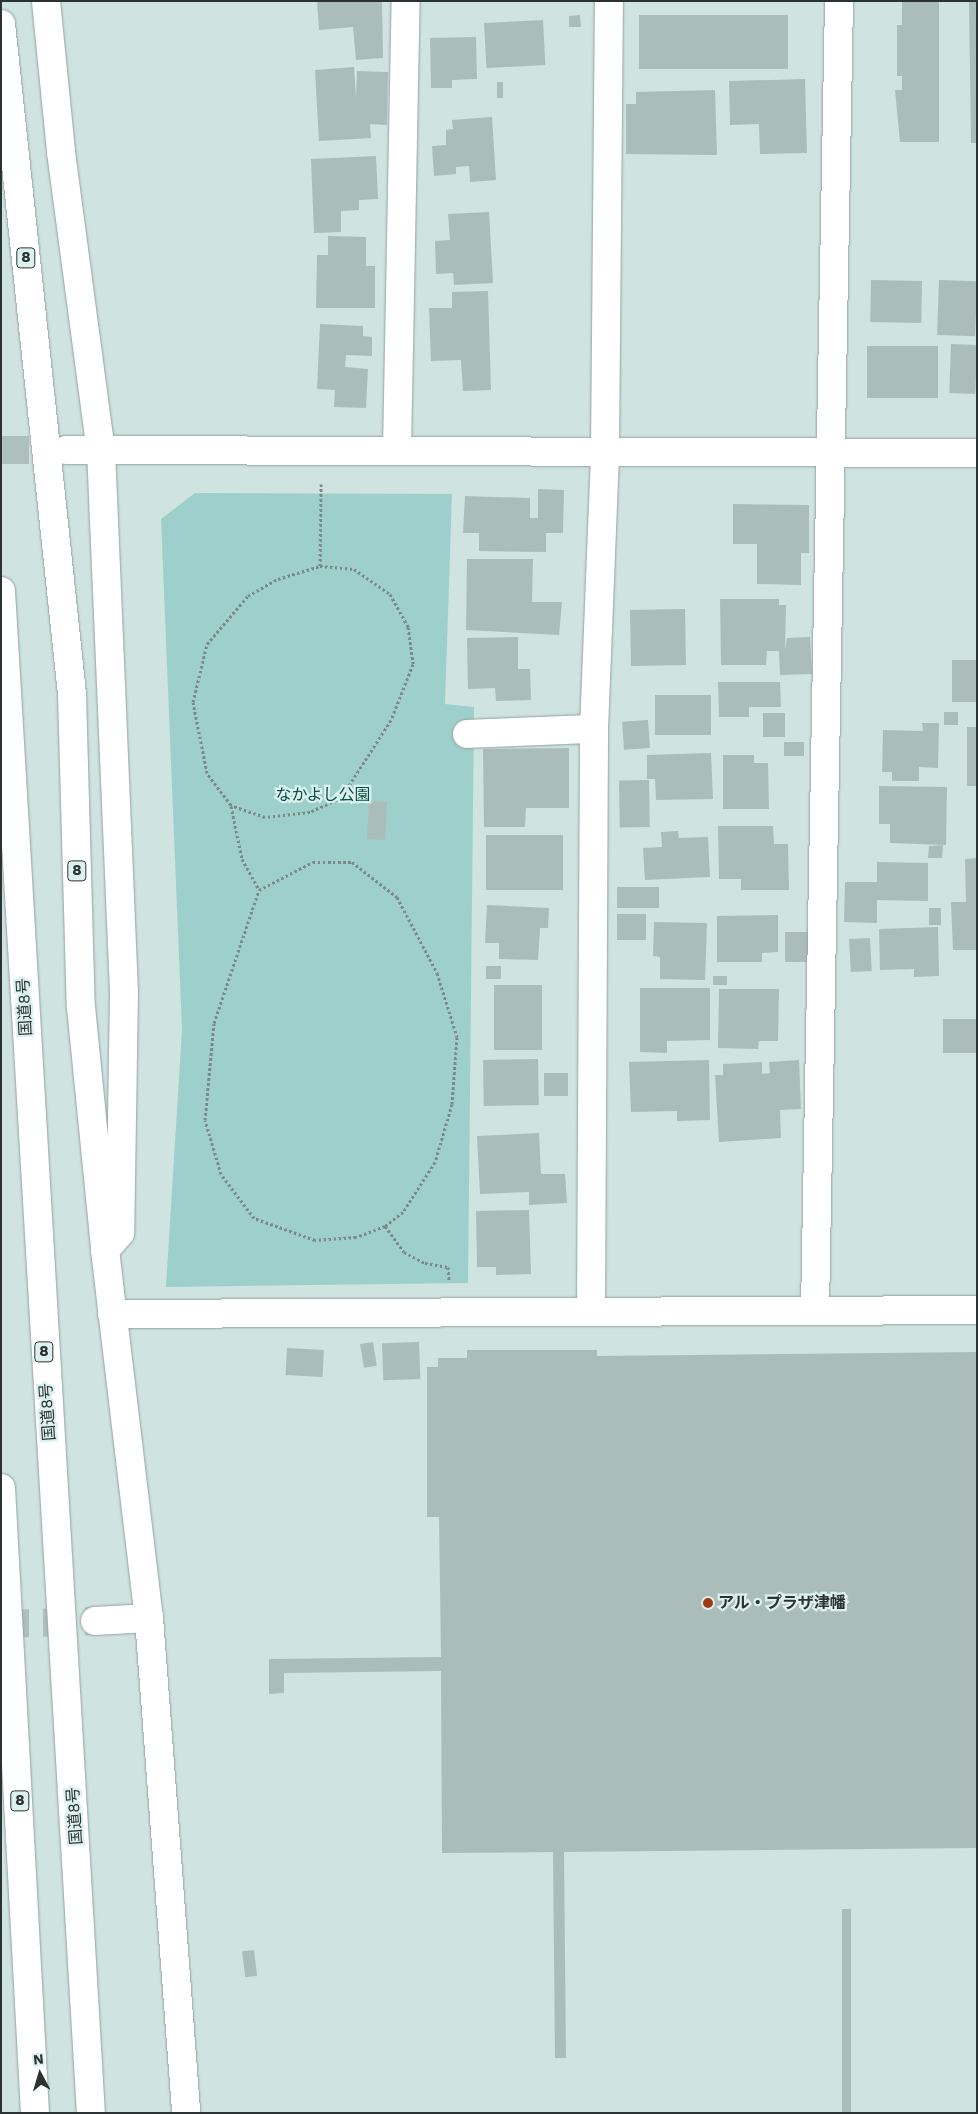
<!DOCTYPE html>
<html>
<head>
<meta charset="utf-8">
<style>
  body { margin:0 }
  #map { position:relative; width:978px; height:2114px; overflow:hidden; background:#cfe3e1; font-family:"Work Sans","Noto Sans JP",sans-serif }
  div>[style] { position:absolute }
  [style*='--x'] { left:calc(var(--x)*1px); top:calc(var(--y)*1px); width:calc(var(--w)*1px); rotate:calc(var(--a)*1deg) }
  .green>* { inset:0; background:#9ed0cb }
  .building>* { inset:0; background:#aabdbb; transform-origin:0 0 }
  .minor-tunnel>* { height:28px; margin-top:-14px; transform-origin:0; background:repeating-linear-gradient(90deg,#aec0be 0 28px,transparent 0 42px) }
  .path>* { height:3px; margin-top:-1.5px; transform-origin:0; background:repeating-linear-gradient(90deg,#7c8988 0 2.5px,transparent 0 5px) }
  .roads { filter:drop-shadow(0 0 1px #90a3a0) drop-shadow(0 0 1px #90a3a0) }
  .minor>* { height:28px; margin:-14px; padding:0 14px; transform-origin:14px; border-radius:14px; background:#fff }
  .tertiary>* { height:28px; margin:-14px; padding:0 14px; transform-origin:14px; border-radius:14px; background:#fff }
  .trunk>* { height:28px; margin:-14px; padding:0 14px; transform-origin:14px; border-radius:14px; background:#fff }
  .dots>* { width:14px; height:14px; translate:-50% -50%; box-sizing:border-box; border:2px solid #dcf1ee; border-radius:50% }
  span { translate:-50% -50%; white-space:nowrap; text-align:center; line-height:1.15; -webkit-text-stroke:4.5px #dcf1ee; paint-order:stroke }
  .shield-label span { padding:1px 4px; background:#dcf1ee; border:1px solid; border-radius:4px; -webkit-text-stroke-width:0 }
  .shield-label { font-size:15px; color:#2b3232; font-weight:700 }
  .park-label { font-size:16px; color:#064c47 }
  .street-label { font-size:16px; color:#2b3232 }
  .poi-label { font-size:16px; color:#2b3232; font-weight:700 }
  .left { translate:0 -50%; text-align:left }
  .frame { position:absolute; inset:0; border:2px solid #2b3232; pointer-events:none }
  .north { position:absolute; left:15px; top:2049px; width:50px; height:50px; -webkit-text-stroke:4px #dcf1ee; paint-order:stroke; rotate:354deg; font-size:14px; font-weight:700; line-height:20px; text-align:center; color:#2b3232 }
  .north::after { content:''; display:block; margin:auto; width:18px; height:22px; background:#2b3232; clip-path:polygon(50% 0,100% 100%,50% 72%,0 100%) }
</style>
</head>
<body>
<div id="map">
  <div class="green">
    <div style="clip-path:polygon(195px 493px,452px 494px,445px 704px,474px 707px,468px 1283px,166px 1287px,182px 1030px,161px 519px)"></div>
  </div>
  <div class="building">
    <div style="clip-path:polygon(317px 1px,382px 1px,383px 58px,356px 60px,353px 27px,319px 30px)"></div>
    <div style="clip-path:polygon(902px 1px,939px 1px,939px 142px,900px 142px,895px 90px,902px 90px,902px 76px,897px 76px,897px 25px,902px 25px)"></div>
    <div style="clip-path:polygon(969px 1px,977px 1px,977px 143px,971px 143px)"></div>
    <div style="clip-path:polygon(580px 15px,581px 27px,569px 27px,569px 16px)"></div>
    <div style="left:788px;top:15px;width:54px;height:149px;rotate:90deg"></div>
    <div style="left:543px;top:20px;width:45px;height:59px;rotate:87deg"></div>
    <div style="clip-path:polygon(476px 37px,477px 79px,452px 80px,452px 88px,431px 88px,430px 38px)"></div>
    <div style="clip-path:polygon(354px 67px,356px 98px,357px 71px,388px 72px,387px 125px,370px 124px,371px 138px,319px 141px,315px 70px)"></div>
    <div style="clip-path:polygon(805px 79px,807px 153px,760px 154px,759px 124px,730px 125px,729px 81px)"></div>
    <div style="left:497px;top:82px;width:6px;height:16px"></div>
    <div style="clip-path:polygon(715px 90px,717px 155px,626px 154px,626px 104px,636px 104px,636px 92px)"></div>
    <div style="clip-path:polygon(492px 117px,496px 180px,470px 182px,469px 166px,456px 167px,456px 174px,434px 176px,432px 146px,446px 145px,446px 130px,453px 129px,452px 120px)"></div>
    <div style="clip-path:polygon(376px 156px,378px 199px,359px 200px,359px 210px,341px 211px,341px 232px,314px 233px,311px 159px)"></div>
    <div style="clip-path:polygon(489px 212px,493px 283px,454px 285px,453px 273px,436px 274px,435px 241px,450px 240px,448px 214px)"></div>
    <div style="clip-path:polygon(328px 236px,366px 237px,366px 266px,375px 266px,375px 308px,316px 308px,317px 255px,328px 255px)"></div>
    <div style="left:871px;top:280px;width:51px;height:42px;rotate:1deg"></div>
    <div style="left:939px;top:280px;width:38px;height:55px;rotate:2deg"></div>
    <div style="clip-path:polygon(488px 291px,491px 390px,463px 391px,461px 360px,431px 361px,429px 308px,452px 308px,452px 292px)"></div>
    <div style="clip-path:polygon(320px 324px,363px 326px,363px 336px,372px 337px,372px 356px,346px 355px,345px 367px,368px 369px,366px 408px,334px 407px,335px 390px,317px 389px)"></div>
    <div style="left:951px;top:344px;width:26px;height:49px;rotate:2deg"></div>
    <div style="left:938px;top:346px;width:52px;height:71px;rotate:90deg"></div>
    <div style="clip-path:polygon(538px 489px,564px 490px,563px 533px,546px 533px,546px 552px,479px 551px,479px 533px,463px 533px,465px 496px,530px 498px,530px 518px,538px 518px)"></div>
    <div style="clip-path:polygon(733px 504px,809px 505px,809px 553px,801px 553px,801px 585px,757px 584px,757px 544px,733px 544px)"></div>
    <div style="clip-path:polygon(467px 559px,533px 559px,532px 602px,562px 602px,559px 635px,466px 630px)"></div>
    <div style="clip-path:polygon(720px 599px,779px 599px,779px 605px,786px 605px,785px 650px,787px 638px,810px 637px,812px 674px,780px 675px,779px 651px,767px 651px,766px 665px,721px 665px)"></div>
    <div style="left:685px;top:609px;width:56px;height:55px;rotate:89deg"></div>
    <div style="clip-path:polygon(518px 637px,518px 669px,530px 669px,531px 700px,496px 701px,495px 688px,468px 689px,467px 638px)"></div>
    <div style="left:977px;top:660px;width:42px;height:25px;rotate:90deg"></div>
    <div style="clip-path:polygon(718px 682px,780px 682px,781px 707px,749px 707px,749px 717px,719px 717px)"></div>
    <div style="left:655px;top:695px;width:56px;height:40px"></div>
    <div style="left:944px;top:712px;width:14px;height:13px"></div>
    <div style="left:763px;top:713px;width:22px;height:24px"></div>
    <div style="left:648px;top:720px;width:28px;height:26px;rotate:86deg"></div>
    <div style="clip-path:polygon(922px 723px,939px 723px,938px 768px,919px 767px,919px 781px,892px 781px,892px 772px,882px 772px,883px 730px,923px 731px)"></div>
    <div style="left:967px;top:727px;width:10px;height:59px"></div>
    <div style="left:784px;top:742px;width:20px;height:14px"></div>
    <div style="clip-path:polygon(569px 748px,569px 808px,526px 808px,525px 827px,484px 827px,483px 749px)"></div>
    <div style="clip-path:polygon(711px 753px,713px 799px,656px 800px,655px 779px,647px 779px,647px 755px)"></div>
    <div style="clip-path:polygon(723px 755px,754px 755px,754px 763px,768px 763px,769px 809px,723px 809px)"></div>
    <div style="left:649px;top:780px;width:47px;height:30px;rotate:89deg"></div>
    <div style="clip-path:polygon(879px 786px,947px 787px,946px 845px,890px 843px,890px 824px,879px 824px)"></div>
    <div style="left:369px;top:801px;width:18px;height:38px;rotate:3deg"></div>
    <div style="clip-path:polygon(718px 826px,773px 826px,774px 844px,788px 844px,789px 890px,741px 890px,741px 879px,719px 879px)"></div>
    <div style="clip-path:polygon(678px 831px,679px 838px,708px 837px,710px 877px,645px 880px,643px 848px,662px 847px,661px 832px)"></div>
    <div style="left:486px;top:835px;width:77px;height:55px"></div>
    <div style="clip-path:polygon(943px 845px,942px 858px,928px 858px,929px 846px)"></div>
    <div style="clip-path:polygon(977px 858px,977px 950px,953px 950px,951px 902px,966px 902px,965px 859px)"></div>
    <div style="clip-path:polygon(877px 862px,928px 863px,928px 901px,877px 900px,877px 923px,844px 922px,845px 882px,877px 882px)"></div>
    <div style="left:659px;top:887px;width:21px;height:42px;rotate:90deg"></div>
    <div style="clip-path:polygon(487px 905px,549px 908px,548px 928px,540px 928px,538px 960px,499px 959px,499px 943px,485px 943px)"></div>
    <div style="left:929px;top:908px;width:12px;height:17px"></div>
    <div style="left:617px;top:914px;width:29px;height:26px"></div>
    <div style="clip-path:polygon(778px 915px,778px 952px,762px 953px,762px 962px,717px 962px,717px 916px)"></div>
    <div style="clip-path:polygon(654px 922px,707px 923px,705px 980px,660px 979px,660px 957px,653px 956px)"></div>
    <div style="clip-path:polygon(938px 927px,939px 976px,914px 977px,914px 969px,880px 970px,879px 929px)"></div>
    <div style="left:785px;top:932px;width:29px;height:30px"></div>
    <div style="left:870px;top:938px;width:33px;height:21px;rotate:87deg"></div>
    <div style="left:486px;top:966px;width:15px;height:13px"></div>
    <div style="left:713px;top:976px;width:14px;height:9px"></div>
    <div style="left:494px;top:985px;width:48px;height:65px"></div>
    <div style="clip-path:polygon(640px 988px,710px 988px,710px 1040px,667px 1041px,667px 1053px,640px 1052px)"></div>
    <div style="clip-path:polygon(719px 989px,779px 989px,778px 1041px,759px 1041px,758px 1049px,718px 1048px)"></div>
    <div style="left:977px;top:1019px;width:34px;height:34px;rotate:90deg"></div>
    <div style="left:538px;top:1059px;width:46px;height:55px;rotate:89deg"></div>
    <div style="clip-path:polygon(709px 1060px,710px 1120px,677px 1121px,677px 1111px,631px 1112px,629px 1062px)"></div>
    <div style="clip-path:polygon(799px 1060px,801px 1109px,780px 1110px,781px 1138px,719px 1142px,715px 1075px,723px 1075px,723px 1064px,762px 1062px,762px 1074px,770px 1073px,769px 1062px)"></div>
    <div style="left:568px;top:1073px;width:23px;height:24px;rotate:90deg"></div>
    <div style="clip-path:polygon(539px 1133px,541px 1174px,565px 1174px,567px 1203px,529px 1205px,529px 1192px,480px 1194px,477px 1136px)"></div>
    <div style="clip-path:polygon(529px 1210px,531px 1274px,496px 1275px,496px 1267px,477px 1267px,476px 1211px)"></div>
    <div style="left:373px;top:1342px;width:24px;height:13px;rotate:81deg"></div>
    <div style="left:419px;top:1342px;width:37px;height:37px;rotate:88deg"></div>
    <div style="left:287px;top:1348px;width:37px;height:27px;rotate:3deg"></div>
    <div style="clip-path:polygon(467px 1350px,597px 1350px,597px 1356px,977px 1352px,977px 1848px,564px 1852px,566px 2058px,555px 2058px,553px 1852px,442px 1853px,441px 1671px,284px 1673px,284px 1693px,269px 1694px,269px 1659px,441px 1657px,439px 1517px,427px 1517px,427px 1367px,438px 1367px,438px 1358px,467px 1358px)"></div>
    <div style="left:842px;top:1909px;width:9px;height:204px"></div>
    <div style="left:254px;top:1950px;width:26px;height:12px;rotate:83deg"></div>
  </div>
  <div class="minor-tunnel">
    <div style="--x:1;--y:450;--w:65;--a:0"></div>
    <div style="--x:1;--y:1624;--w:94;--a:-1.8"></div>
  </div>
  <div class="path">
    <div style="--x:320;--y:566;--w:34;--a:5"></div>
    <div style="--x:354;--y:569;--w:44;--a:34.8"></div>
    <div style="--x:390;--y:594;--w:38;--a:61"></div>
    <div style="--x:408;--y:627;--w:37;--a:82"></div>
    <div style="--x:413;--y:664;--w:60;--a:111.4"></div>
    <div style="--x:391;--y:720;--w:93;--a:122.7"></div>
    <div style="--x:341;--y:798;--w:34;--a:156"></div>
    <div style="--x:310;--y:812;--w:45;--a:173.7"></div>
    <div style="--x:265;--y:817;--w:36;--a:-161"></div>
    <div style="--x:231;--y:805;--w:40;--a:-127"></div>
    <div style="--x:207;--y:773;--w:72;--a:-101.2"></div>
    <div style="--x:193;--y:702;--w:60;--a:-76.4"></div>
    <div style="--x:207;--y:644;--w:63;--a:-49.5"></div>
    <div style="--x:248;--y:596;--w:34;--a:-30"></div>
    <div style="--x:278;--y:579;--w:44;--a:-17.2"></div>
    <div style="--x:320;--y:566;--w:82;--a:-89.3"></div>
    <div style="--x:231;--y:806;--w:54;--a:78.3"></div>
    <div style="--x:242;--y:859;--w:35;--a:61"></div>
    <div style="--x:313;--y:862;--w:39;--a:0"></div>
    <div style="--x:352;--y:862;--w:57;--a:37.9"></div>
    <div style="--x:397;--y:897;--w:86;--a:62.2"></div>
    <div style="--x:437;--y:973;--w:67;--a:72.6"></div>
    <div style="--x:457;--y:1037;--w:67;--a:94.3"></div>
    <div style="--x:452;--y:1104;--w:60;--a:106.3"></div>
    <div style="--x:435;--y:1162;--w:59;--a:122.6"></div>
    <div style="--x:403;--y:1212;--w:23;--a:142"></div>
    <div style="--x:385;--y:1226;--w:31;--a:159"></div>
    <div style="--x:356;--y:1237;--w:41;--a:175.8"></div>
    <div style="--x:315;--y:1240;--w:65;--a:-160.2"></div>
    <div style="--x:254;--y:1218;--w:55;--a:-126.9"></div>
    <div style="--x:221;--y:1174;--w:56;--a:-106.5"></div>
    <div style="--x:205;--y:1120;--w:97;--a:-84.7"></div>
    <div style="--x:214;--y:1023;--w:140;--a:-71.3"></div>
    <div style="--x:259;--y:890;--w:61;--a:-27.4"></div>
    <div style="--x:385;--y:1226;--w:32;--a:54"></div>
    <div style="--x:404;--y:1252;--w:24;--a:28"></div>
    <div style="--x:425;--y:1263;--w:23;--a:10"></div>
    <div style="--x:448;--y:1267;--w:13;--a:86"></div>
  </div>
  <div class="roads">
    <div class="minor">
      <div style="--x:66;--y:450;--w:35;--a:0"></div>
      <div style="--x:397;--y:450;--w:449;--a:-88.9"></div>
      <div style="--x:467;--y:734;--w:127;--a:-2.3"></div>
      <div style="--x:815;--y:1310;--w:1309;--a:-88.95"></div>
      <div style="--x:591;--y:1311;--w:582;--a:-89.7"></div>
      <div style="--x:594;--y:729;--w:278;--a:-87.7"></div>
      <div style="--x:605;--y:451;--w:450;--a:-89.5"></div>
      <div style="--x:95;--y:1621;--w:54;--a:-3.2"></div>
    </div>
    <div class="tertiary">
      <div style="--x:101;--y:450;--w:876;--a:0.2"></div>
      <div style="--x:112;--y:1314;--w:865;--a:-0.26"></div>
    </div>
    <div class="trunk">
      <div style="--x:46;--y:1;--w:152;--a:84.3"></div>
      <div style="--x:61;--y:152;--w:301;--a:82.4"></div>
      <div style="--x:101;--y:450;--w:541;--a:87.57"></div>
      <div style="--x:124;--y:991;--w:242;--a:90.9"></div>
      <div style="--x:120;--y:1233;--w:23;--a:131"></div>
      <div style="--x:105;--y:1250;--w:371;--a:83.2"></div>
      <div style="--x:149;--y:1618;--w:496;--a:85.7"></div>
      <div style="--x:1;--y:24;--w:674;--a:83.95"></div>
      <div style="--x:72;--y:694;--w:313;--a:88.4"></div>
      <div style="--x:81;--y:1007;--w:241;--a:84.3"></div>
      <div style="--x:1;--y:591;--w:1525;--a:86.62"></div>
      <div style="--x:1;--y:1488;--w:626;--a:86.89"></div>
    </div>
  </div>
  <div class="dots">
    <div style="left:708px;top:1603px;background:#a13a17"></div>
  </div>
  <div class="shield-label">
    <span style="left:26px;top:258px">8</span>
    <span style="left:77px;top:871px">8</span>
    <span style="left:44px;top:1352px">8</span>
    <span style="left:20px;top:1801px">8</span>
  </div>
  <div class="park-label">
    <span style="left:323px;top:795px">なかよし公園</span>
  </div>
  <div class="street-label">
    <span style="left:25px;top:1007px;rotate:-93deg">国道8号</span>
    <span style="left:48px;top:1412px;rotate:-94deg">国道8号</span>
    <span style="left:75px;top:1816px;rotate:-94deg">国道8号</span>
  </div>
  <div class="poi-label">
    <span class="left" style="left:718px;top:1603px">アル・プラザ津幡</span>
  </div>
  <div class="frame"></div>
  <div class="north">N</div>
</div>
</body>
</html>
